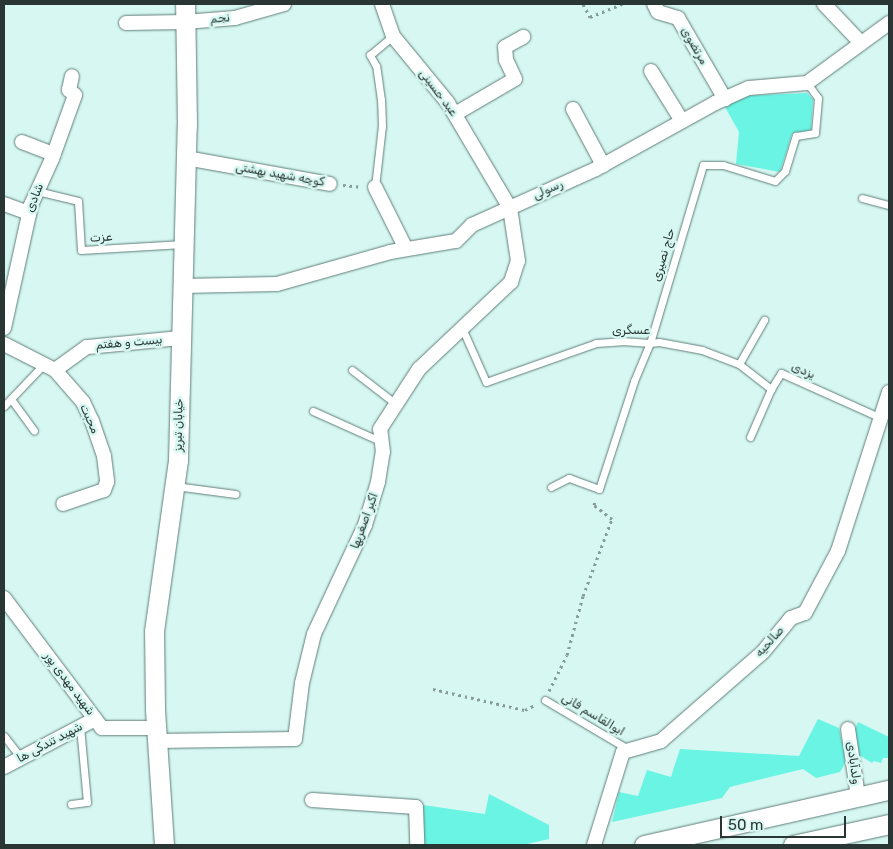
<!DOCTYPE html>
<html>
<head>
<meta charset="utf-8">
<style>
  body { margin:0 }
  #map { position:relative; width:893px; height:849px; overflow:hidden; background:#d7f8f2; font-family:Rubik,"Noto Naskh Arabic",sans-serif }
  div>[style] { position:absolute }
  [style*='--x'] { left:calc(var(--x)*1px); top:calc(var(--y)*1px); width:calc(var(--w)*1px); rotate:calc(var(--a)*1deg) }
  .building>* { inset:0; background:#6af4e4 }
  .path>* { height:3px; margin-top:-1.5px; transform-origin:0; background:repeating-linear-gradient(90deg,#869d99 0 2.5px,transparent 0 6.5px) }
  .roads { filter:drop-shadow(0 0 1px #5f7d79) drop-shadow(0 0 1px #5f7d79) }
  .lane>* { height:7px; margin:-3.5px; padding:0 3.5px; transform-origin:3.5px; border-radius:3.5px; background:#fff }
  .street>* { height:14px; margin:-7px; padding:0 7px; transform-origin:7px; border-radius:7px; background:#fff }
  .secondary>* { height:19px; margin:-9.5px; padding:0 9.5px; transform-origin:9.5px; border-radius:9.5px; background:#fff }
  span { translate:-50% -50%; white-space:nowrap; text-align:center; line-height:1.15; -webkit-text-stroke:5px #d7f8f2; paint-order:stroke }
  .street-label { font-size:12px; color:#293634 }
  .frame { position:absolute; inset:0; border:5px solid #293634; pointer-events:none }
  .scale { position:absolute; left:720px; top:816px; width:126px; height:22px; box-sizing:border-box; border:2px solid #293634; border-top:0; padding-left:6px; font-size:15px; line-height:18px; white-space:nowrap; color:#293634; -webkit-text-stroke:4px #d7f8f2; paint-order:stroke }
</style>
</head>
<body>
<div id="map">
  <div class="building">
    <div style="clip-path:polygon(807px 93px,813px 99px,811px 130px,792px 134px,780px 172px,736px 164px,739px 132px,725px 107px,740px 96px)"></div>
    <div style="clip-path:polygon(818px 719px,839px 728px,846px 762px,840px 772px,816px 778px,803px 769px,730px 787px,722px 798px,612px 822px,619px 792px,638px 796px,647px 770px,671px 777px,680px 749px,799px 756px)"></div>
    <div style="clip-path:polygon(858px 722px,889px 737px,889px 758px,883px 758px,881px 763px,874px 761px,872px 763px,859px 755px,854px 732px)"></div>
    <div style="clip-path:polygon(489px 794px,549px 825px,549px 839px,523px 845px,423px 845px,423px 805px,485px 814px)"></div>
  </div>
  <div class="path">
    <div style="--x:583;--y:4;--w:15;--a:62"></div>
    <div style="--x:590;--y:17;--w:35;--a:-22"></div>
    <div style="--x:343;--y:185;--w:19;--a:6"></div>
    <div style="--x:433;--y:689;--w:94;--a:12.9"></div>
    <div style="--x:525;--y:710;--w:13;--a:-27"></div>
    <div style="--x:549;--y:691;--w:40;--a:-63.4"></div>
    <div style="--x:567;--y:655;--w:61;--a:-74.8"></div>
    <div style="--x:583;--y:596;--w:82;--a:-69.4"></div>
    <div style="--x:612;--y:519;--w:23;--a:-142"></div>
    <div style="--x:594;--y:505;--w:6;--a:-72"></div>
  </div>
  <div class="roads">
    <div class="lane">
      <div style="--x:375;--y:187;--w:61;--a:-83.5"></div>
      <div style="--x:382;--y:126;--w:26;--a:-92"></div>
      <div style="--x:381;--y:100;--w:34;--a:-98"></div>
      <div style="--x:376;--y:66;--w:13;--a:-119"></div>
      <div style="--x:370;--y:55;--w:30;--a:-40"></div>
      <div style="--x:37;--y:191;--w:42;--a:13.7"></div>
      <div style="--x:78;--y:201;--w:49;--a:86.5"></div>
      <div style="--x:81;--y:250;--w:102;--a:-3.4"></div>
      <div style="--x:862;--y:198;--w:28;--a:15"></div>
      <div style="--x:462;--y:328;--w:59;--a:66"></div>
      <div style="--x:486;--y:382;--w:117;--a:-19.5"></div>
      <div style="--x:596;--y:343;--w:26;--a:-4"></div>
      <div style="--x:622;--y:341;--w:28;--a:4"></div>
      <div style="--x:650;--y:343;--w:9;--a:-6"></div>
      <div style="--x:659;--y:342;--w:44;--a:10.5"></div>
      <div style="--x:702;--y:350;--w:40;--a:21"></div>
      <div style="--x:739;--y:364;--w:41;--a:38"></div>
      <div style="--x:739;--y:364;--w:51;--a:-60.4"></div>
      <div style="--x:352;--y:370;--w:56;--a:37.7"></div>
      <div style="--x:11;--y:399;--w:39;--a:54"></div>
      <div style="--x:4;--y:406;--w:58;--a:-46.4"></div>
      <div style="--x:313;--y:411;--w:76;--a:24.2"></div>
      <div style="--x:750;--y:437;--w:52;--a:-66.4"></div>
      <div style="--x:771;--y:389;--w:19;--a:-58"></div>
      <div style="--x:781;--y:373;--w:110;--a:24.2"></div>
      <div style="--x:175;--y:486;--w:61;--a:7.6"></div>
      <div style="--x:551;--y:487;--w:20;--a:-27"></div>
      <div style="--x:569;--y:478;--w:32;--a:20"></div>
      <div style="--x:599;--y:489;--w:114;--a:-72"></div>
      <div style="--x:634;--y:381;--w:41;--a:-67.2"></div>
      <div style="--x:650;--y:343;--w:186;--a:-73.4"></div>
      <div style="--x:703;--y:165;--w:20;--a:0"></div>
      <div style="--x:723;--y:165;--w:54;--a:17.1"></div>
      <div style="--x:775;--y:181;--w:14;--a:-45"></div>
      <div style="--x:785;--y:171;--w:37;--a:-73"></div>
      <div style="--x:796;--y:136;--w:19;--a:-9"></div>
      <div style="--x:815;--y:133;--w:35;--a:-85"></div>
      <div style="--x:818;--y:98;--w:19;--a:-126"></div>
      <div style="--x:545;--y:700;--w:96;--a:30.6"></div>
      <div style="--x:4;--y:736;--w:28;--a:52"></div>
      <div style="--x:71;--y:804;--w:16;--a:-7"></div>
      <div style="--x:87;--y:802;--w:75;--a:-95.3"></div>
    </div>
    <div class="street">
      <div style="--x:654;--y:4;--w:9;--a:63"></div>
      <div style="--x:658;--y:12;--w:21;--a:17"></div>
      <div style="--x:678;--y:18;--w:94;--a:59.9"></div>
      <div style="--x:824;--y:4;--w:54;--a:46.5"></div>
      <div style="--x:126;--y:23;--w:59;--a:-1"></div>
      <div style="--x:185;--y:22;--w:50;--a:-4.6"></div>
      <div style="--x:235;--y:18;--w:51;--a:-15.9"></div>
      <div style="--x:651;--y:71;--w:59;--a:58.2"></div>
      <div style="--x:573;--y:109;--w:64;--a:61.8"></div>
      <div style="--x:455;--y:114;--w:69;--a:-30.3"></div>
      <div style="--x:515;--y:79;--w:21;--a:-115"></div>
      <div style="--x:506;--y:60;--w:13;--a:-94"></div>
      <div style="--x:505;--y:47;--w:21;--a:-29"></div>
      <div style="--x:22;--y:142;--w:34;--a:21"></div>
      <div style="--x:186;--y:158;--w:146;--a:10.2"></div>
      <div style="--x:375;--y:187;--w:69;--a:63.4"></div>
      <div style="--x:4;--y:204;--w:27;--a:20"></div>
      <div style="--x:182;--y:286;--w:95;--a:-1.2"></div>
      <div style="--x:277;--y:284;--w:117;--a:-15.8"></div>
      <div style="--x:390;--y:252;--w:67;--a:-9.5"></div>
      <div style="--x:456;--y:241;--w:23;--a:-45"></div>
      <div style="--x:472;--y:225;--w:136;--a:-24.3"></div>
      <div style="--x:596;--y:169;--w:136;--a:-29"></div>
      <div style="--x:715;--y:103;--w:37;--a:-24"></div>
      <div style="--x:749;--y:88;--w:58;--a:-4.9"></div>
      <div style="--x:807;--y:83;--w:102;--a:-36.2"></div>
      <div style="--x:4;--y:328;--w:126;--a:-77.6"></div>
      <div style="--x:31;--y:205;--w:51;--a:-65.5"></div>
      <div style="--x:52;--y:159;--w:68;--a:-70.2"></div>
      <div style="--x:75;--y:95;--w:8;--a:-140"></div>
      <div style="--x:69;--y:90;--w:14;--a:-78"></div>
      <div style="--x:4;--y:344;--w:57;--a:27"></div>
      <div style="--x:55;--y:370;--w:43;--a:48.8"></div>
      <div style="--x:83;--y:402;--w:21;--a:65"></div>
      <div style="--x:92;--y:421;--w:37;--a:71"></div>
      <div style="--x:104;--y:456;--w:26;--a:83"></div>
      <div style="--x:107;--y:482;--w:9;--a:111"></div>
      <div style="--x:104;--y:490;--w:43;--a:161.1"></div>
      <div style="--x:55;--y:370;--w:39;--a:-36"></div>
      <div style="--x:87;--y:347;--w:94;--a:-5.5"></div>
      <div style="--x:4;--y:598;--w:163;--a:53"></div>
      <div style="--x:102;--y:728;--w:54;--a:0"></div>
      <div style="--x:848;--y:729;--w:69;--a:81.6"></div>
      <div style="--x:157;--y:741;--w:138;--a:-0.8"></div>
      <div style="--x:295;--y:739;--w:56;--a:-82.9"></div>
      <div style="--x:302;--y:683;--w:50;--a:-76.2"></div>
      <div style="--x:314;--y:634;--w:120;--a:-64.9"></div>
      <div style="--x:365;--y:525;--w:45;--a:-73.2"></div>
      <div style="--x:378;--y:482;--w:30;--a:-81"></div>
      <div style="--x:383;--y:452;--w:23;--a:-97"></div>
      <div style="--x:380;--y:429;--w:72;--a:-57"></div>
      <div style="--x:419;--y:369;--w:127;--a:-43.4"></div>
      <div style="--x:511;--y:282;--w:22;--a:-72"></div>
      <div style="--x:518;--y:261;--w:54;--a:-98.6"></div>
      <div style="--x:510;--y:208;--w:122;--a:-120.6"></div>
      <div style="--x:448;--y:103;--w:87;--a:-129.4"></div>
      <div style="--x:393;--y:36;--w:34;--a:-109"></div>
      <div style="--x:4;--y:767;--w:103;--a:-27.8"></div>
      <div style="--x:312;--y:800;--w:104;--a:3.9"></div>
      <div style="--x:416;--y:807;--w:38;--a:88"></div>
      <div style="--x:594;--y:845;--w:97;--a:-72.7"></div>
      <div style="--x:623;--y:752;--w:40;--a:-16"></div>
      <div style="--x:661;--y:741;--w:135;--a:-41.1"></div>
      <div style="--x:763;--y:652;--w:44;--a:-50.5"></div>
      <div style="--x:791;--y:618;--w:15;--a:-20"></div>
      <div style="--x:805;--y:613;--w:70;--a:-62"></div>
      <div style="--x:838;--y:551;--w:167;--a:-72.2"></div>
    </div>
    <div class="secondary">
      <div style="--x:164;--y:845;--w:136;--a:-93.8"></div>
      <div style="--x:155;--y:709;--w:78;--a:-90.7"></div>
      <div style="--x:154;--y:631;--w:173;--a:-82"></div>
      <div style="--x:178;--y:460;--w:335;--a:-88.5"></div>
      <div style="--x:187;--y:125;--w:121;--a:-90.9"></div>
      <div style="--x:644;--y:845;--w:251;--a:-12.7"></div>
      <div style="--x:793;--y:845;--w:98;--a:-12.3"></div>
    </div>
  </div>
  <div class="street-label">
    <span style="left:220px;top:19px;rotate:-5deg">نجم</span>
    <span style="left:694px;top:46px;rotate:60deg">مرتضوی</span>
    <span style="left:438px;top:93px;rotate:53deg">عبد حسینی</span>
    <span style="left:280px;top:175px;rotate:10deg">کوچه شهید بهشتی</span>
    <span style="left:548px;top:190px;rotate:-24deg">رسولی</span>
    <span style="left:35px;top:198px;rotate:-69deg">شادی</span>
    <span style="left:101px;top:238px;rotate:-3deg">عزت</span>
    <span style="left:664px;top:255px;rotate:-74deg">حاج نصیری</span>
    <span style="left:631px;top:331px">عسگری</span>
    <span style="left:129px;top:343px;rotate:-5deg">بیست و هفتم</span>
    <span style="left:803px;top:371px;rotate:24deg">یزدی</span>
    <span style="left:89px;top:419px;rotate:66deg">محبت</span>
    <span style="left:179px;top:425px;rotate:-89deg">خیابان تبریز</span>
    <span style="left:365px;top:521px;rotate:-70deg">اکبر اصغریها</span>
    <span style="left:770px;top:642px;rotate:-48deg">صالحیه</span>
    <span style="left:69px;top:684px;rotate:53deg">شهید مهدی پور</span>
    <span style="left:593px;top:715px;rotate:31deg">ابوالقاسم فانی</span>
    <span style="left:50px;top:743px;rotate:-28deg">شهید تندکی ها</span>
    <span style="left:853px;top:763px;rotate:82deg">ولدآبادی</span>
  </div>
  <div class="frame"></div>
  <div class="scale">50 m</div>
</div>
</body>
</html>
